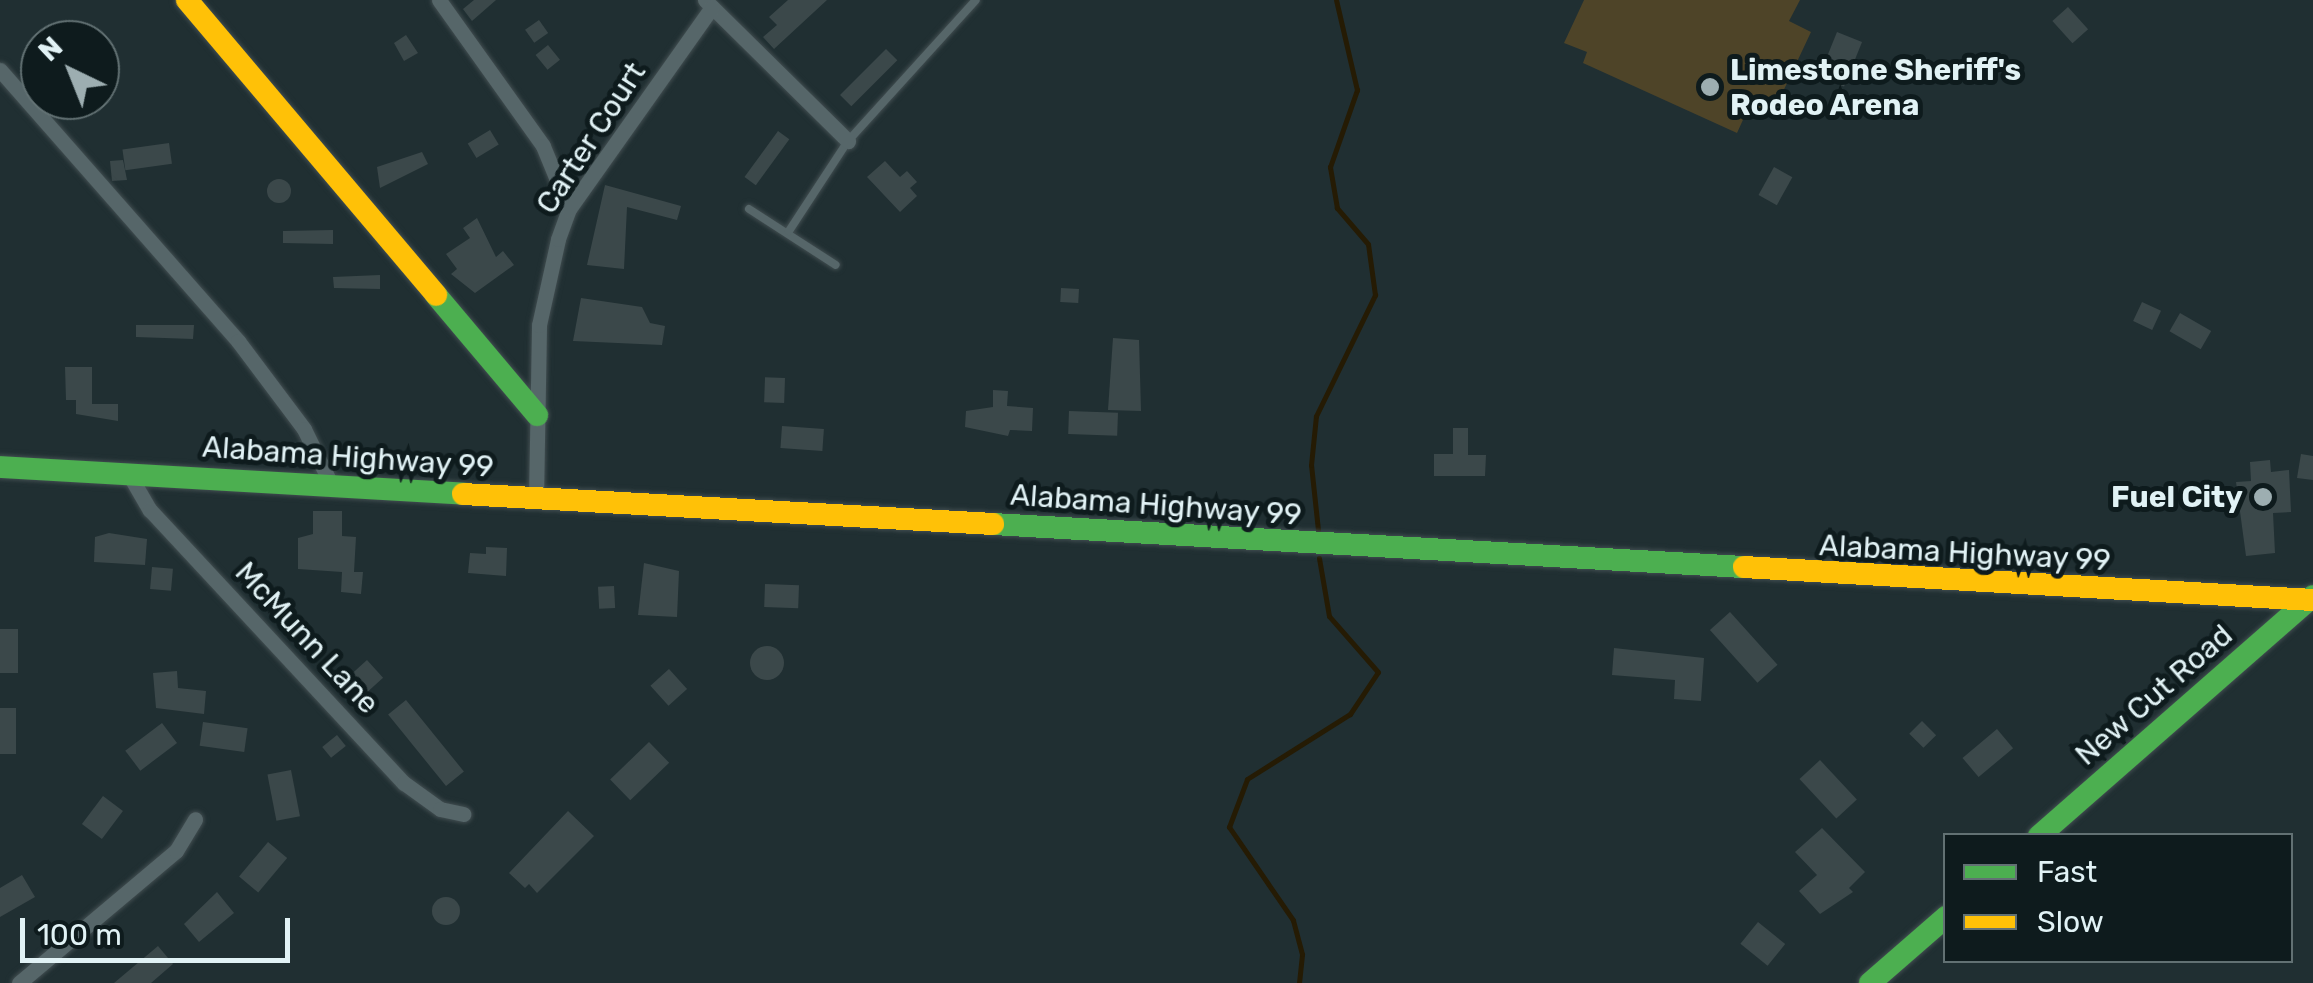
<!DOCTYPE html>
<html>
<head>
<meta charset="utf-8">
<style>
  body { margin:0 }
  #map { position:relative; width:2313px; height:983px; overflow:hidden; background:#202f32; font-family:Rubik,sans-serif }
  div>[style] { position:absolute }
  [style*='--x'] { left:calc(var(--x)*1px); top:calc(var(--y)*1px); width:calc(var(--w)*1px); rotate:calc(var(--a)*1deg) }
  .green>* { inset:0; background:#4e4428 }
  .stream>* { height:5px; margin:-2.5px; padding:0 2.5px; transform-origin:2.5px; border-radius:2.5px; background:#251b04 }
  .building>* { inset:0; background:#3b484a; transform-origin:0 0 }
  .round { border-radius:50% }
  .roads { filter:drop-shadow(0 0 2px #414d50) drop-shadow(0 0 2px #414d50) }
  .lane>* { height:8px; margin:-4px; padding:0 4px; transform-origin:4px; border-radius:4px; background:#566669 }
  .street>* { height:15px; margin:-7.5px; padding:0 7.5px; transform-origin:7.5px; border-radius:7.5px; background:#566669 }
  .fast>* { height:22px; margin:-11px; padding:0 11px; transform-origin:11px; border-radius:11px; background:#4caf50 }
  .slow>* { height:22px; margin:-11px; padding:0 11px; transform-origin:11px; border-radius:11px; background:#ffc107 }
  .dots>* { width:28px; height:28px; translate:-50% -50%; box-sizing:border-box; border:5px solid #0e1b1d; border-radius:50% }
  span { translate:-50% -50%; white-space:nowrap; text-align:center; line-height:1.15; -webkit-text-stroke:10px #0e1b1d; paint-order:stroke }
  .poi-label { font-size:30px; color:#e1f2f5; font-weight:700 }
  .left { translate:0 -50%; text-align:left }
  .right { translate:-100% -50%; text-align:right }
  .street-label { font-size:30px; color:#e1f2f5 }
  .legend { position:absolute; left:1943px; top:833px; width:350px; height:130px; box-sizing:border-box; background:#0e1b1d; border:2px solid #627173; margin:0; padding:12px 18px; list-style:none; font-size:30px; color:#e1f2f5 }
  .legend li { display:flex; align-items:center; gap:20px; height:50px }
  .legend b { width:50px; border:2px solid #627173 }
  .north { position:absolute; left:20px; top:20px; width:100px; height:100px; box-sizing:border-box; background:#0e1b1d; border:2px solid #627173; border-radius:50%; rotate:317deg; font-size:28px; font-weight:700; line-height:40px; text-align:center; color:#e1f2f5 }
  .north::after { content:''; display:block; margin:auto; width:35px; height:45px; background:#9daeb1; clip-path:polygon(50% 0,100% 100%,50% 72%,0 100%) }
  .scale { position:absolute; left:20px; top:918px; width:270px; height:45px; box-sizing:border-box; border:5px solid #e1f2f5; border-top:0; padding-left:12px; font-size:30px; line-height:35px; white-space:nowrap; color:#e1f2f5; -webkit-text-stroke:8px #0e1b1d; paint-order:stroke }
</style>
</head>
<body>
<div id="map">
  <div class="green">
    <div style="clip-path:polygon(1584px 0,1800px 0,1789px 21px,1811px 32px,1771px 117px,1747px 111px,1737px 133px,1583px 63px,1587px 52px,1564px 43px)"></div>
  </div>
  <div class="stream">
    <div style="--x:1318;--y:530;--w:65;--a:-96.1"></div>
    <div style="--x:1311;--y:465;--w:49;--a:-84.2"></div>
    <div style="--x:1316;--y:416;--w:135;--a:-64"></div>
    <div style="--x:1375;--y:295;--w:51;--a:-97.8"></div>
    <div style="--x:1368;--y:244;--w:48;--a:-130.7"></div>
    <div style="--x:1337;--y:208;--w:42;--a:-99.7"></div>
    <div style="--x:1330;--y:167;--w:82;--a:-70.7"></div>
    <div style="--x:1357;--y:90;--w:92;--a:-103.1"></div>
    <div style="--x:1299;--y:983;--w:29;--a:-84"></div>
    <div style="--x:1302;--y:954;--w:35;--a:-105"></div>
    <div style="--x:1293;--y:920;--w:113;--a:-124.5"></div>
    <div style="--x:1229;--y:827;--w:51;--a:-69.4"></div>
    <div style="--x:1247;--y:779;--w:122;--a:-32.3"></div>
    <div style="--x:1350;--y:714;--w:50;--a:-56.3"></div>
    <div style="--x:1378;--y:672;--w:74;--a:-131.2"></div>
    <div style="--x:1329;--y:616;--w:59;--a:-99.8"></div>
  </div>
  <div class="building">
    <div style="clip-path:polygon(474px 0,496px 0,472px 21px,463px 9px)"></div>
    <div style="clip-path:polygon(788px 0,827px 0,774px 49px,763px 37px,777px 25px,769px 17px)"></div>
    <div style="left:2068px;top:7px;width:30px;height:21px;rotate:48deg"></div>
    <div style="left:539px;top:20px;width:16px;height:17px;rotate:55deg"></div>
    <div style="left:1837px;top:32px;width:27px;height:48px;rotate:22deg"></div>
    <div style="clip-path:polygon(406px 35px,418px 53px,404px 61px,394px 43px)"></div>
    <div style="left:548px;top:45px;width:19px;height:16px;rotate:51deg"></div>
    <div style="left:886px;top:49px;width:16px;height:65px;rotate:45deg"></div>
    <div style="left:490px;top:130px;width:17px;height:26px;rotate:59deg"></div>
    <div style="left:778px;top:131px;width:14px;height:57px;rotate:36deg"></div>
    <div style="left:169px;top:143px;width:21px;height:47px;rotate:82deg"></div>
    <div style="clip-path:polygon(422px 152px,428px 164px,380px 188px,377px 167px)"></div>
    <div style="clip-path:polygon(123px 160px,127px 180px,112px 181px,110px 161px)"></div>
    <div style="clip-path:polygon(885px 161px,900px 177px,907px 171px,917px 182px,910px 188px,917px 196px,900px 212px,867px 177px)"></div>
    <div style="left:1774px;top:167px;width:21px;height:32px;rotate:29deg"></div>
    <div class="round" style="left:267px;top:179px;width:24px;height:24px"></div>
    <div style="clip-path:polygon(605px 185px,681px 206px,677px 220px,627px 207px,624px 269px,587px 265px)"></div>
    <div style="clip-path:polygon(477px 218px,496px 257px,503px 251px,514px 265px,475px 293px,451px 274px,457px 269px,446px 254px,470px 238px,463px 228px)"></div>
    <div style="clip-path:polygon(333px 230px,333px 244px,283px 243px,283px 231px)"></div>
    <div style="clip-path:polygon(380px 275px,380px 289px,334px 288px,333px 277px)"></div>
    <div style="left:1061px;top:288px;width:18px;height:14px;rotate:3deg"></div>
    <div style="clip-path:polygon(581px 298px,642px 307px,650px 323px,665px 326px,662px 345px,573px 341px)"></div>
    <div style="left:2142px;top:302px;width:21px;height:21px;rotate:25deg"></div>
    <div style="left:2180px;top:313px;width:36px;height:21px;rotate:30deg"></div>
    <div style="clip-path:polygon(136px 325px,194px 325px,193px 339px,136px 337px)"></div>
    <div style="clip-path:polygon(1113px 338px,1139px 340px,1141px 411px,1108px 410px)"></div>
    <div style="clip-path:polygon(65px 367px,92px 367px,92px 404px,118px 404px,118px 421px,76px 414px,76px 400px,66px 400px)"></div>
    <div style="left:785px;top:378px;width:25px;height:20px;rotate:92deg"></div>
    <div style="clip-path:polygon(993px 390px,1008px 391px,1007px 406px,1033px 408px,1032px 431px,1010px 430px,1008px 436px,965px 427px,966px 411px,993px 407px)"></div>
    <div style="left:1069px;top:411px;width:49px;height:23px;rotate:2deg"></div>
    <div style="left:782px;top:426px;width:42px;height:22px;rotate:4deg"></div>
    <div style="clip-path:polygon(1453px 428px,1468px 428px,1468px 455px,1486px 455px,1485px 476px,1434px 476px,1434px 454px,1453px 454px)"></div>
    <div style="clip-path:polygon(2301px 454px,2313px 456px,2313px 480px,2297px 478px)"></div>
    <div style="clip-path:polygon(2270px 460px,2271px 472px,2289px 470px,2291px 512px,2273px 513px,2275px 553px,2246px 556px,2236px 482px,2251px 481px,2250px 462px)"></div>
    <div style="clip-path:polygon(313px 511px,342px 511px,342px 536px,356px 537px,354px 572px,363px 572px,361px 594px,341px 592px,342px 572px,298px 569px,298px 538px,313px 534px)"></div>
    <div style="clip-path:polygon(109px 533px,147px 539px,145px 565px,94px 562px,95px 537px)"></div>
    <div style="clip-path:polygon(486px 547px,507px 548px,506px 576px,468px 573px,470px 553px,486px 554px)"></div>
    <div style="clip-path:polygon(644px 563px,679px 571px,677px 617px,638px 615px)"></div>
    <div style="left:152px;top:567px;width:21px;height:22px;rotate:5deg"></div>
    <div style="left:765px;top:584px;width:34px;height:23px;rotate:2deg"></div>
    <div style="left:614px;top:586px;width:22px;height:16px;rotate:87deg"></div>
    <div style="left:1730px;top:612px;width:71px;height:27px;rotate:48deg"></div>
    <div style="left:0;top:629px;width:18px;height:44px"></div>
    <div class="round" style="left:750px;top:646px;width:34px;height:34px"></div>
    <div style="clip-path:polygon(1614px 648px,1704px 658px,1701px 701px,1674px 699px,1675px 680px,1612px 675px)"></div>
    <div style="left:367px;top:660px;width:24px;height:23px;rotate:48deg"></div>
    <div style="left:669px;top:669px;width:27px;height:25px;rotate:48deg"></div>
    <div style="clip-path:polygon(177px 671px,178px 688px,206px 691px,204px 714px,156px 708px,153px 673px)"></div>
    <div style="left:406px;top:700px;width:92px;height:23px;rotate:51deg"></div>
    <div style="left:0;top:708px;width:16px;height:46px"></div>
    <div style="left:1922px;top:721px;width:20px;height:18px;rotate:45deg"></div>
    <div style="left:203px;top:722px;width:45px;height:24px;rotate:8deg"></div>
    <div style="left:162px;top:723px;width:25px;height:46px;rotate:53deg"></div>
    <div style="left:1997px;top:729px;width:25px;height:45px;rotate:50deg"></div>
    <div style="left:337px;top:735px;width:14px;height:19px;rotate:51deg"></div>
    <div style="left:649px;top:742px;width:29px;height:54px;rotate:46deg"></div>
    <div style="left:1820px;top:760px;width:54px;height:28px;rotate:47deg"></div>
    <div style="left:291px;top:770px;width:47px;height:24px;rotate:79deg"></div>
    <div style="left:103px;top:796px;width:25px;height:35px;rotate:37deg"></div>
    <div style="clip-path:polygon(568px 811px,594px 836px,537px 893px,529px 884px,525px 888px,509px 873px)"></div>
    <div style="clip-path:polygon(1822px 828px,1865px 872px,1849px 888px,1853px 892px,1820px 914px,1799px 891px,1817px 875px,1795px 852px)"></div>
    <div style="left:268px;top:842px;width:25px;height:45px;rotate:40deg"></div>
    <div style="clip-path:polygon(22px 875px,35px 897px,0 917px,0 888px)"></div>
    <div style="clip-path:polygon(217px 892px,234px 913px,199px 942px,184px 924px)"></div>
    <div class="round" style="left:432px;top:897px;width:28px;height:28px"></div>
    <div style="left:1758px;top:922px;width:35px;height:28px;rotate:39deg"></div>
    <div style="clip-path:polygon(158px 946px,173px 964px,151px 983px,114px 983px)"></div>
  </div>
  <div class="roads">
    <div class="lane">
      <div style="--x:749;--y:209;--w:103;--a:32.8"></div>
      <div style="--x:789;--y:231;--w:108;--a:-56.8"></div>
      <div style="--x:848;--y:141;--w:190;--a:-47.8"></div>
    </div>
    <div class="street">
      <div style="--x:439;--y:0;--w:179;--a:54.5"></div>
      <div style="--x:543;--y:146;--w:68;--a:67.6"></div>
      <div style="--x:705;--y:0;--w:201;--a:44.6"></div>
      <div style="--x:0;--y:70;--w:361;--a:48.7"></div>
      <div style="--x:238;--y:341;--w:110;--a:53.1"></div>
      <div style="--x:304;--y:429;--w:61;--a:63.9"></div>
      <div style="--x:130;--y:476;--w:39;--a:60"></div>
      <div style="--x:150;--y:510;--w:373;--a:47.1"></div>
      <div style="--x:404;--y:783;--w:44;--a:35.8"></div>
      <div style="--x:440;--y:809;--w:24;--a:12"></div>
      <div style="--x:536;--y:499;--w:174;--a:-89"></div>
      <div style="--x:539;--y:325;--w:88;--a:-77.5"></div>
      <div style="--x:558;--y:239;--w:32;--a:-70"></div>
      <div style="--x:569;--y:209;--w:247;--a:-54.7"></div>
      <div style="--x:19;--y:983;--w:205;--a:-40.1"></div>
      <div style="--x:176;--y:851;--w:37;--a:-59"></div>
    </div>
    <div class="fast">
      <div style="--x:436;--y:295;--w:157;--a:49.9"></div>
      <div style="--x:0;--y:467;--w:464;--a:3.3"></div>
      <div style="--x:993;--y:524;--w:752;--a:3.28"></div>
      <div style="--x:2039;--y:836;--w:364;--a:-41.2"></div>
      <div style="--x:1870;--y:983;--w:101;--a:-41"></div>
    </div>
    <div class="slow">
      <div style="--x:187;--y:0;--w:386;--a:49.8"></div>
      <div style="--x:463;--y:494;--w:531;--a:3.24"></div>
      <div style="--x:1744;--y:567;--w:570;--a:3.32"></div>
    </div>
  </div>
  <div class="dots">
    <div style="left:1710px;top:87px;background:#9daeb1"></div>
    <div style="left:2263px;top:497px;background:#9daeb1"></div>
  </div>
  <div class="poi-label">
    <span class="left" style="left:1730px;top:87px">Limestone Sheriff's<br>Rodeo Arena</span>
    <span class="right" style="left:2243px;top:497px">Fuel City</span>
  </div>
  <div class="street-label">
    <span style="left:591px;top:138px;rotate:-57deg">Carter Court</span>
    <span style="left:348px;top:457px;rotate:4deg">Alabama Highway 99</span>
    <span style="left:1156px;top:505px;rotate:4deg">Alabama Highway 99</span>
    <span style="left:1965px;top:553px;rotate:3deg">Alabama Highway 99</span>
    <span style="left:307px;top:638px;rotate:47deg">McMunn Lane</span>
    <span style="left:2154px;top:695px;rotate:-41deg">New Cut Road</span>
  </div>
  <ul class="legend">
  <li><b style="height:12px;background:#4caf50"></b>Fast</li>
  <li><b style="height:12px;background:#ffc107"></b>Slow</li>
  </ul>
  <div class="north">N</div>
  <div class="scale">100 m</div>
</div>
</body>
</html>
